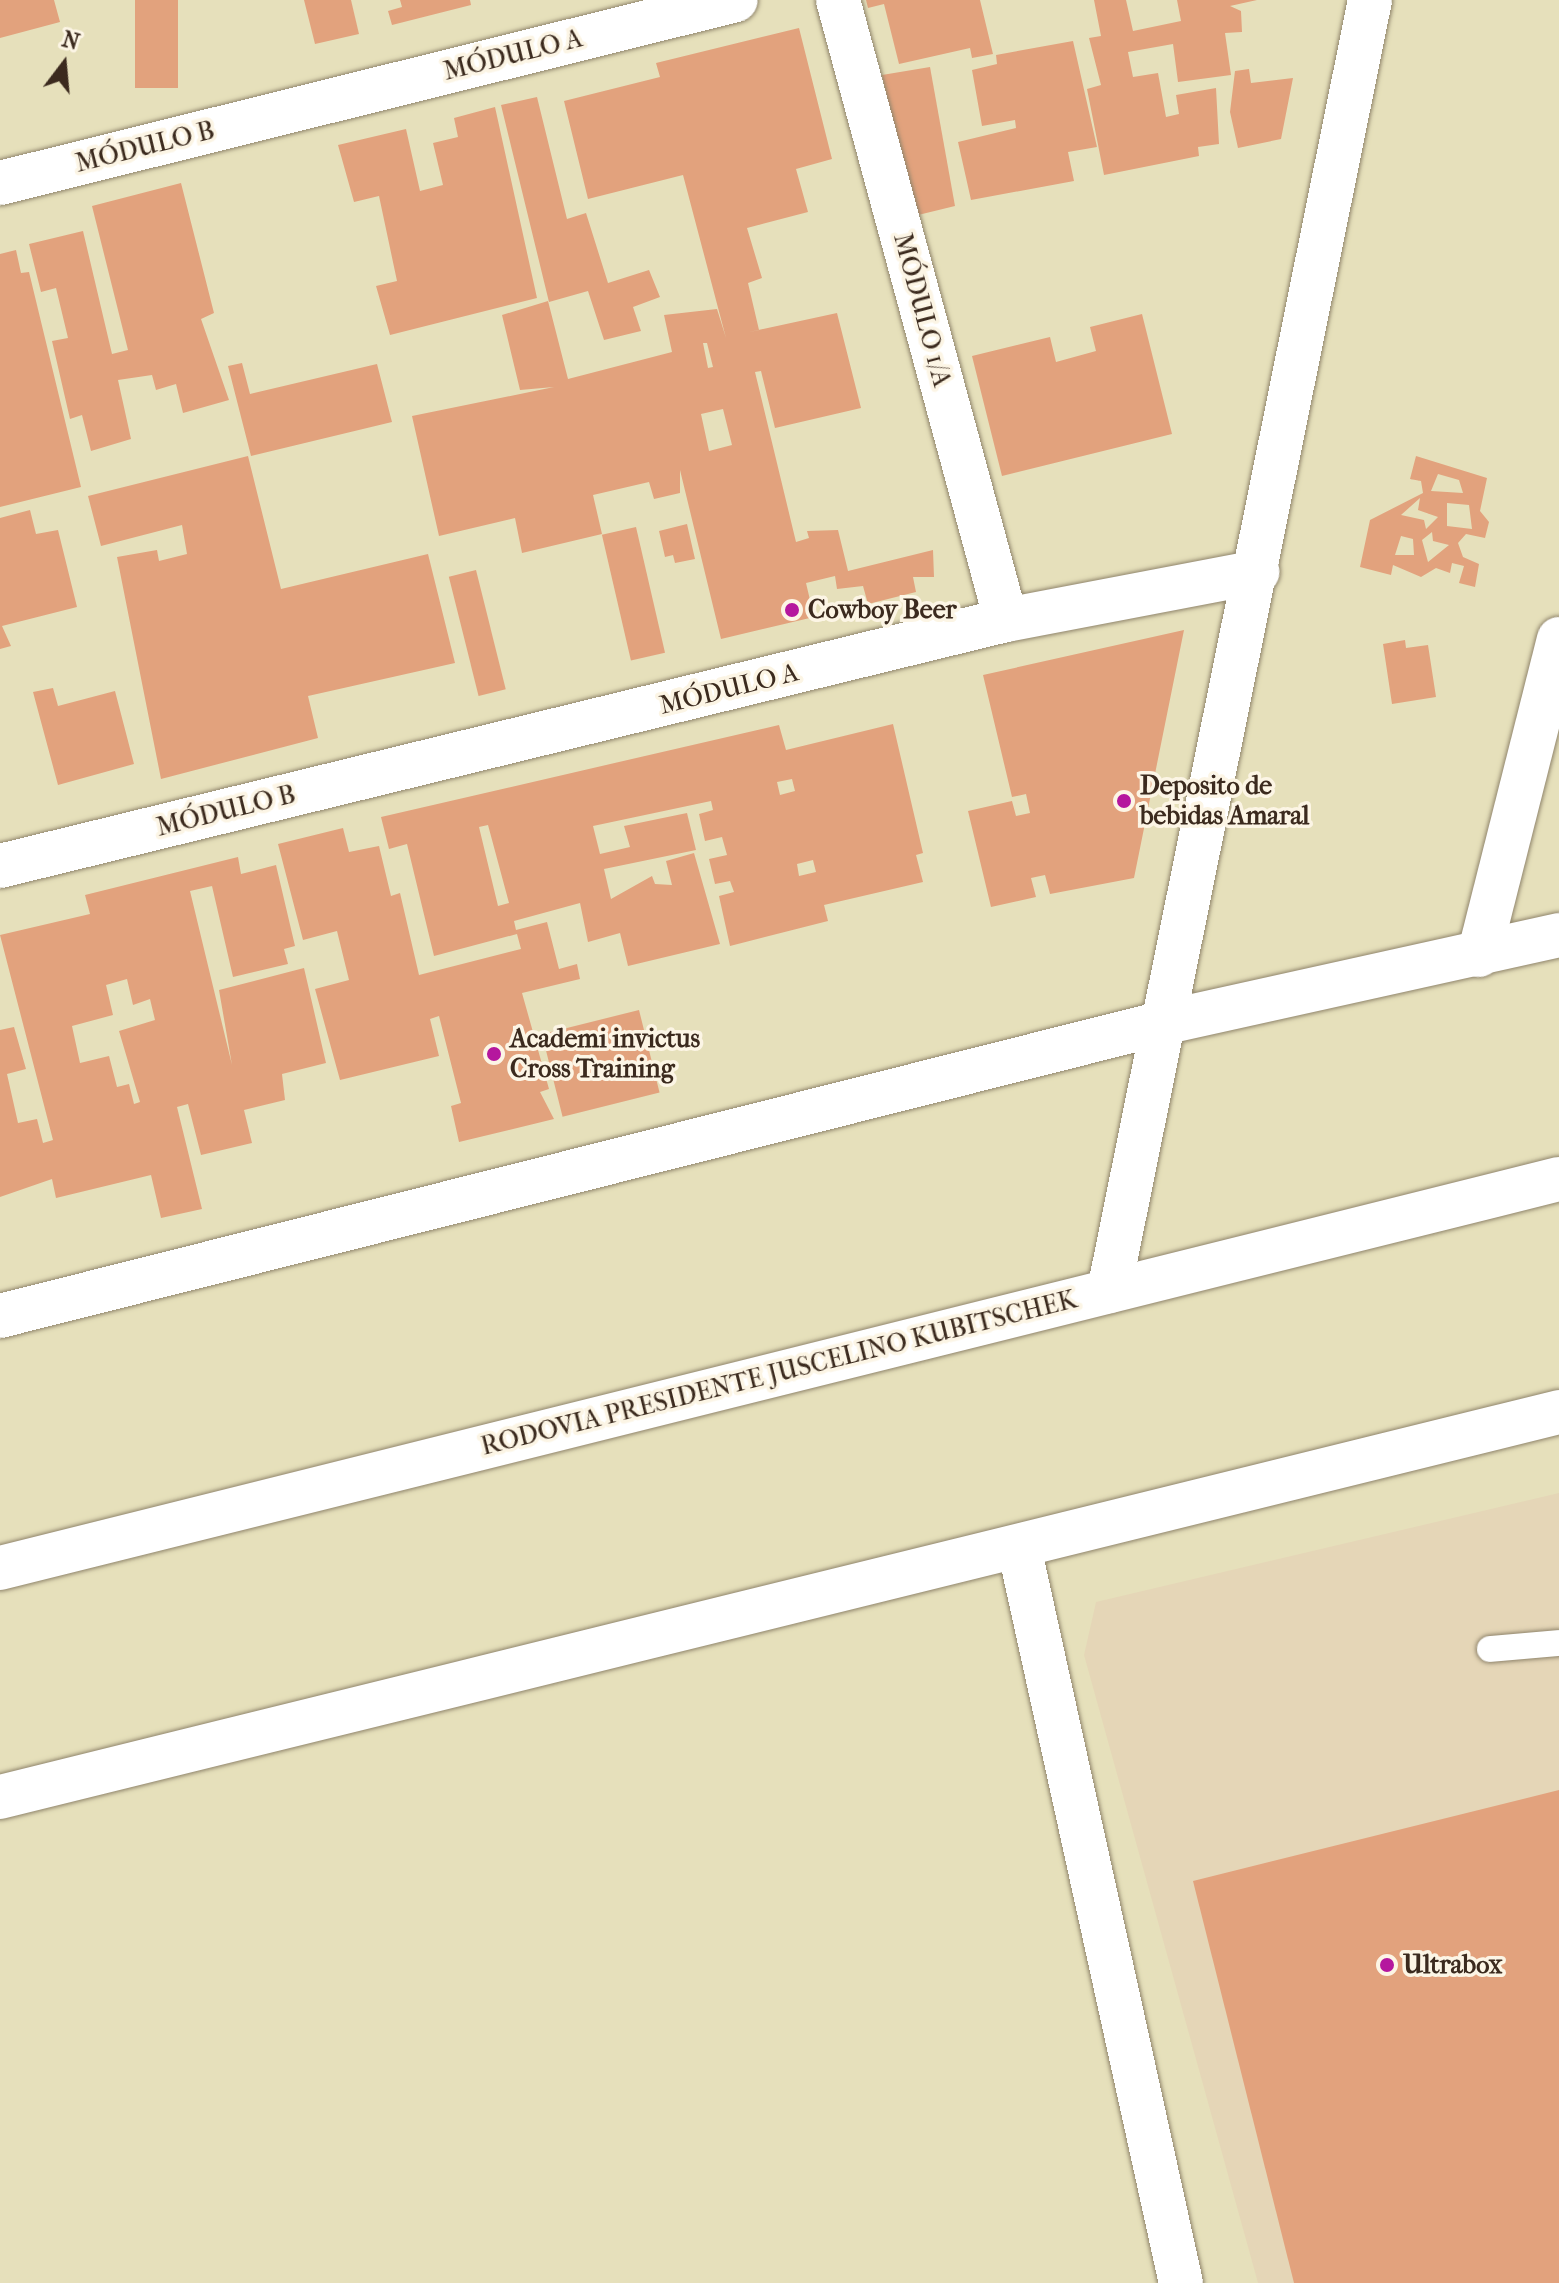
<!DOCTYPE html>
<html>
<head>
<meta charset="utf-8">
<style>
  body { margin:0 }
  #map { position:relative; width:1559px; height:2283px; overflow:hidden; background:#e6e0bb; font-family:"IM FELL French Canon",serif }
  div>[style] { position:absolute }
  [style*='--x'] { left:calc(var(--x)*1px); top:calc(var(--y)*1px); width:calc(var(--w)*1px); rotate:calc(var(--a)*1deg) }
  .built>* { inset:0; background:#e5d6b7 }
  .building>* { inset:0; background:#e2a27d; transform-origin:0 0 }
  .roads { filter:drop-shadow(0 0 2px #90856c) drop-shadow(0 0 2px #90856c) }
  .lane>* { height:26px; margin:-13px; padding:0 13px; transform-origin:13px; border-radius:13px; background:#fff }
  .street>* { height:44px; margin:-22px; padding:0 22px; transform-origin:22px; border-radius:22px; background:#fff }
  .highway>* { height:44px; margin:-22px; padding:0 22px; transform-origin:22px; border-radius:22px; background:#fff }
  .dots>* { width:22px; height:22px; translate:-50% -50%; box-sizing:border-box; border:4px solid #fcf5e5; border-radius:50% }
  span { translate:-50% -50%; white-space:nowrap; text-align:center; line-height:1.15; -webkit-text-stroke:7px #fcf5e5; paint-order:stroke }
  .street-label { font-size:26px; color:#3b2a1e }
  .poi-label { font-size:26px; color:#3b2a1e; font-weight:700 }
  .left { translate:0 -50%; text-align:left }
  .north { position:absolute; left:24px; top:24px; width:80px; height:80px; -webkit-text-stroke:6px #fcf5e5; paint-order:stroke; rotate:16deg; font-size:22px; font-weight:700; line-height:32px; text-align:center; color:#3b2a1e }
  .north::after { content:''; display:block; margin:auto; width:28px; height:36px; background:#3b2a1e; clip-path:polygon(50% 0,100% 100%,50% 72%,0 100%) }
</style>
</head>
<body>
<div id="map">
  <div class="built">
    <div style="clip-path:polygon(1559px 1493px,1559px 2283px,1258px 2283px,1084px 1655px,1096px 1602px)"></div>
  </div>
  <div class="building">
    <div style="clip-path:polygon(0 0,54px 0,60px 22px,0 38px)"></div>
    <div style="left:135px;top:0;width:43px;height:88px"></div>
    <div style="clip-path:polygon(304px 0,351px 0,359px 34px,315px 44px)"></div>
    <div style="clip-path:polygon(400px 0,470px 0,471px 5px,392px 25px,388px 11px,402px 7px)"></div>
    <div style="clip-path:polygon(866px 0,980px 0,993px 54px,972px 58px,970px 48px,899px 64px,884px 4px,868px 8px)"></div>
    <div style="clip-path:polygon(1094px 0,1126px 0,1133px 31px,1181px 21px,1177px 0,1257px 0,1230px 6px,1241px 11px,1242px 32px,1225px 33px,1231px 75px,1178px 82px,1173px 44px,1128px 52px,1133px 77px,1158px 73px,1166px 117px,1179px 114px,1176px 95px,1216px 88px,1219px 144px,1198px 147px,1199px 156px,1104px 175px,1087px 89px,1101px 85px,1089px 38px,1101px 36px)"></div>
    <div style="clip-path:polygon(evenodd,799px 28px,832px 159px,796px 169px,808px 212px,747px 228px,762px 278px,748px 283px,759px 330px,745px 333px,837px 313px,861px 408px,775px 428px,761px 371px,755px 372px,796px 542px,809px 538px,807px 531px,838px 530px,848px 571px,933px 550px,934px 577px,913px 577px,916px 592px,868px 604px,863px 586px,837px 589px,835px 576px,806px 583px,814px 617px,721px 639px,680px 470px,680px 493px,654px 499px,649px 482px,593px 495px,602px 534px,522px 553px,515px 518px,439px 536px,412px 416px,554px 387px,520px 390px,502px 315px,548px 301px,568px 379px,672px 352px,664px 315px,717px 309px,726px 338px,683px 175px,588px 199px,564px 101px,660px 77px,656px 63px,799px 28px,703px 343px,707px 343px,713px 367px,708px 368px,703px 343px,799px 28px,723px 409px,732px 445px,709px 451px,701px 414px,723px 409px)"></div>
    <div style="clip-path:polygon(1073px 41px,1097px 147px,1068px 152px,1074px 181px,971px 200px,958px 142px,1016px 128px,1015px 120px,982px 126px,972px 70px,997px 64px,996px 55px)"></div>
    <div style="clip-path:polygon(930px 67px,955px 206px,914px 216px,882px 75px)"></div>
    <div style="clip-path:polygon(1249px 69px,1251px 83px,1293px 78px,1281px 139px,1238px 148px,1230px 112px,1235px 71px)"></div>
    <div style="clip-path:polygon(537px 97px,567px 219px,586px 213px,608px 283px,649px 270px,660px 297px,633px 307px,641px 331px,604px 340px,588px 291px,549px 302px,501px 105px)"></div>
    <div style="clip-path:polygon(495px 107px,537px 298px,390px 335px,376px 286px,397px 281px,379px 196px,354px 202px,338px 145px,406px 129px,420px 191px,443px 185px,433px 143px,458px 137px,454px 118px)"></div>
    <div style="clip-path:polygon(181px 183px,214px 313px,201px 319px,229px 400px,183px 413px,176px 384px,156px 390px,152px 375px,118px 380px,131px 439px,91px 451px,82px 415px,70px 419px,52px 341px,68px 338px,56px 288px,41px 292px,29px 244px,83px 231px,112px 354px,128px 350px,92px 206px)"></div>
    <div style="clip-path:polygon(16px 250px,21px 273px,29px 272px,81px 487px,0 507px,0 254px)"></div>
    <div style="clip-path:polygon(1142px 314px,1172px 434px,1002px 476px,972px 356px,1050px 337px,1056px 362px,1096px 351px,1090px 327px)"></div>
    <div style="clip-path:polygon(242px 363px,250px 394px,377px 364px,392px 422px,251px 456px,228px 366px)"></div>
    <div style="clip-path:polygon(248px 456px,281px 589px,428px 554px,455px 663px,308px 696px,318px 738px,161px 779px,117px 557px,157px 550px,159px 561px,187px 554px,182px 525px,101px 546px,88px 496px)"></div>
    <div style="clip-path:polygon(evenodd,1416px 456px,1487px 478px,1480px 511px,1489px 522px,1485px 538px,1466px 534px,1458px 543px,1463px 557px,1479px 564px,1475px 587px,1459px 583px,1464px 566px,1452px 563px,1450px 573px,1436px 568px,1421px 577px,1393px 565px,1391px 575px,1360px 567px,1370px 520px,1423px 493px,1421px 481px,1410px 479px,1416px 456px,1438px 474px,1459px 480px,1463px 493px,1431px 491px,1438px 474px,1416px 456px,1420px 498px,1418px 510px,1438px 517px,1426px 529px,1424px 520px,1401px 515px,1420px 498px,1416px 456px,1447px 503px,1469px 505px,1472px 529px,1447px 526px,1447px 503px,1416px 456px,1432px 532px,1433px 541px,1449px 545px,1428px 562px,1422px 540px,1432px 532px,1416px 456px,1401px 536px,1413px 539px,1414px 555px,1395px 555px,1401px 536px)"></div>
    <div style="clip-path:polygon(30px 510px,36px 534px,58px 530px,77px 607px,2px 626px,11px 646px,0 649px,0 518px)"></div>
    <div style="clip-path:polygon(687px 524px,695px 559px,675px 563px,673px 555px,665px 557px,659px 531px)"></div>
    <div style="left:636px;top:527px;width:129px;height:35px;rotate:77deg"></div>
    <div style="left:476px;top:570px;width:123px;height:28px;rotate:76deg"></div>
    <div style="clip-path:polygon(1184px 630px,1134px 878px,1050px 894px,1045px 875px,1031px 878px,1036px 897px,991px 907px,968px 811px,1012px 801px,1016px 816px,1030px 813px,1026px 794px,1012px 797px,983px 675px)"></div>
    <div style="clip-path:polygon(1405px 640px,1406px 648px,1428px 645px,1436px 697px,1392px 704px,1383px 644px)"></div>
    <div style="clip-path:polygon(53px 688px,58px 706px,115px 691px,134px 764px,58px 785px,33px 692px)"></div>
    <div style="clip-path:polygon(evenodd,893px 724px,923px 853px,916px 855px,923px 882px,824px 905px,828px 921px,730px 946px,719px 896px,734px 892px,730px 881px,715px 884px,709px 859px,727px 855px,722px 837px,705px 841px,699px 814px,713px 810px,711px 801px,593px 826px,600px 854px,630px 847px,624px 826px,687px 813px,696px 850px,604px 869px,611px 899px,652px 876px,655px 884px,672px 885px,666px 861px,694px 853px,720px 944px,628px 966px,620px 933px,588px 942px,580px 903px,514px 921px,516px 930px,547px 922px,559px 969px,577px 964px,580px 979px,522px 993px,549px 1089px,540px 1092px,554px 1119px,459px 1142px,451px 1106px,461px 1103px,439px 1016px,430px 1019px,439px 1056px,340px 1080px,315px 989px,349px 980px,337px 931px,303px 940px,278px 844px,343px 828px,349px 852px,379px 846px,391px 896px,400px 893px,419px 975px,521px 949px,517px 934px,434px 956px,407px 844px,389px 849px,381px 817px,779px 725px,786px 750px,893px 724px,792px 779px,795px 791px,780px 795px,777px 782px,792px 779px,893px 724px,488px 825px,509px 903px,498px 906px,479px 827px,488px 825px,893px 724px,813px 860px,816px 872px,799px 876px,797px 864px,813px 860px)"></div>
    <div style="clip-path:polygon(evenodd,238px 857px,241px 874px,276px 865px,295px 946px,284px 949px,288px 964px,233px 977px,212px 886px,190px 891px,232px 1065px,219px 990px,304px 968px,326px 1063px,282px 1074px,285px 1100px,244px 1110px,252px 1143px,201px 1155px,188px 1104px,177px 1107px,202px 1209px,161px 1218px,151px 1175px,56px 1198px,52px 1179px,0 1197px,0 1030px,14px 1027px,26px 1069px,7px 1074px,18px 1123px,37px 1119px,43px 1143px,53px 1140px,0 935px,90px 914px,85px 895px,238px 857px,127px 979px,133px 1005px,150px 999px,155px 1020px,119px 1031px,140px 1102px,134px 1104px,129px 1084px,117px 1087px,109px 1056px,80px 1063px,72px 1026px,113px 1015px,106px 985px,127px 979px)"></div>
    <div style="left:639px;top:1010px;width:85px;height:100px;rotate:76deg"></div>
    <div style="clip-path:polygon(1559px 1790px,1559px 2283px,1294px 2283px,1193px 1881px)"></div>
  </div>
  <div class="roads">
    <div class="lane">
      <div style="--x:1490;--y:1649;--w:69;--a:-5"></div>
    </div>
    <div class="street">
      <div style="--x:838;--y:0;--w:642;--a:74.84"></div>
      <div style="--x:0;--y:183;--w:758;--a:-13.96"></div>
      <div style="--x:0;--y:866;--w:1036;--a:-13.74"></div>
      <div style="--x:1006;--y:620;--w:256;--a:-10.8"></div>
      <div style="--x:1479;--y:955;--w:326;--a:-75.8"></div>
      <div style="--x:1109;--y:1291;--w:1317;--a:-78.57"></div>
      <div style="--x:0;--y:1316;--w:1198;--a:-14.15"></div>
      <div style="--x:1162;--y:1023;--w:407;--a:-12.5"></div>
      <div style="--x:1019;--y:1547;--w:754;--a:77.59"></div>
    </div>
    <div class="highway">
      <div style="--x:0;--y:1568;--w:1607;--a:-14.01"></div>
      <div style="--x:0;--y:1797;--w:1606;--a:-13.87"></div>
    </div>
  </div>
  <div class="dots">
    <div style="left:792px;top:610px;background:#b5179e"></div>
    <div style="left:1124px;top:801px;background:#b5179e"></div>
    <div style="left:494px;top:1054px;background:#b5179e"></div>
    <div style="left:1387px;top:1965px;background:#b5179e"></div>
  </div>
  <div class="street-label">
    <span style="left:513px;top:55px;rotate:-14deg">MÓDULO A</span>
    <span style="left:145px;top:147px;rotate:-14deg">MÓDULO B</span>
    <span style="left:922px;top:310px;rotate:75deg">MÓDULO 1/A</span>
    <span style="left:729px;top:689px;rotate:-14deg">MÓDULO A</span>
    <span style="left:226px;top:811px;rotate:-14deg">MÓDULO B</span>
    <span style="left:779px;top:1373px;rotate:-14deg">RODOVIA PRESIDENTE JUSCELINO KUBITSCHEK</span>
  </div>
  <div class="poi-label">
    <span class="left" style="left:808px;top:610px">Cowboy Beer</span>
    <span class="left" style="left:1140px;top:801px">Deposito de<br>bebidas Amaral</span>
    <span class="left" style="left:510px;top:1054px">Academi invictus<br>Cross Training</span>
    <span class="left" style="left:1403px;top:1965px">Ultrabox</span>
  </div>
  <div class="north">N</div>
</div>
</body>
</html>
